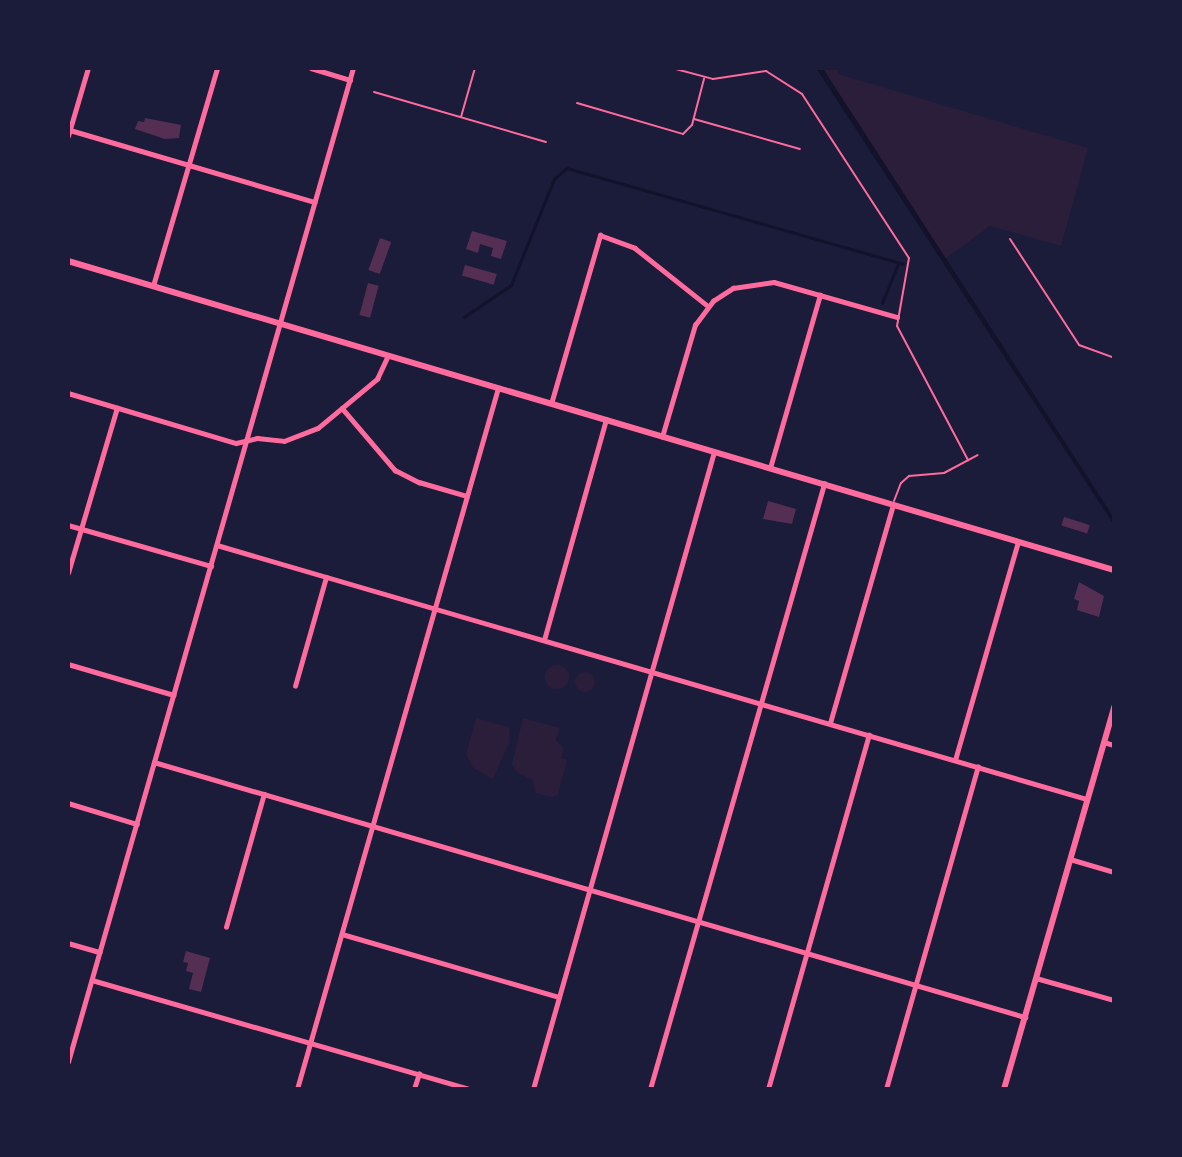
<!DOCTYPE html>
<html>
<head>
<meta charset="utf-8">
<style>
  body { margin:0 }
  #map { position:relative; width:1182px; height:1157px; overflow:hidden; background:#1b1b3a; font-family:Raleway,sans-serif }
  div>[style] { position:absolute }
  [style*='--x'] { left:calc(var(--x)*1px); top:calc(var(--y)*1px); width:calc(var(--w)*1px); rotate:calc(var(--a)*1deg) }
  .green>* { inset:0; background:#2a1e3b }
  .round { border-radius:50% }
  .water>* { inset:0; background:#12122b }
  .stream>* { height:2.5px; margin:-1.25px; padding:0 1.25px; transform-origin:1.25px; border-radius:1.25px; background:#12122b }
  .building>* { inset:0; background:#542f53; transform-origin:0 0 }
  .service>* { height:2px; margin:-1px; padding:0 1px; transform-origin:1px; border-radius:1px; background:#ff6b9d }
  .minor>* { height:4.5px; margin:-2.25px; padding:0 2.25px; transform-origin:2.25px; border-radius:2.25px; background:#ff6b9d }
  .secondary>* { height:6px; margin:-3px; padding:0 3px; transform-origin:3px; border-radius:3px; background:#ff6b9d }
  span { translate:-50% -50%; white-space:nowrap; text-align:center; line-height:1.15; -webkit-text-stroke:5px #1b1b3a; paint-order:stroke }
  .frame { position:absolute; inset:0; border:70px solid #1b1b3a; pointer-events:none }
</style>
</head>
<body>
<div id="map">
  <div class="green">
    <div style="clip-path:polygon(819px 68px,839px 68px,838px 74px,1088px 148px,1061px 246px,990px 226px,942px 261px)"></div>
    <div class="round" style="left:545px;top:665px;width:24px;height:24px"></div>
    <div class="round" style="left:575px;top:672px;width:20px;height:20px"></div>
    <div style="clip-path:polygon(476px 718px,509px 727px,510px 741px,493px 779px,473px 768px,466px 754px)"></div>
    <div style="clip-path:polygon(523px 718px,560px 728px,556px 740px,564px 749px,561px 758px,567px 760px,558px 795px,553px 797px,535px 793px,533px 780px,516px 772px,512px 764px)"></div>
  </div>
  <div class="water">
    <div style="clip-path:polygon(816px 68px,823px 68px,831px 81px,1114px 518px,1114px 525px)"></div>
  </div>
  <div class="stream">
    <div style="--x:882;--y:303;--w:42;--a:-67.7"></div>
    <div style="--x:464;--y:317;--w:57;--a:-34.2"></div>
    <div style="--x:511;--y:285;--w:114;--a:-67.9"></div>
    <div style="--x:554;--y:179;--w:17;--a:-40"></div>
    <div style="--x:567;--y:168;--w:349;--a:15.9"></div>
  </div>
  <div class="building">
    <div style="clip-path:polygon(145px 118px,181px 125px,179px 138px,165px 139px,135px 129px,138px 121px,144px 122px)"></div>
    <div style="clip-path:polygon(472px 231px,507px 241px,501px 259px,491px 256px,493px 248px,480px 244px,478px 253px,466px 249px)"></div>
    <div style="left:380px;top:238px;width:12px;height:34px;rotate:20deg"></div>
    <div style="left:465px;top:265px;width:33px;height:11px;rotate:16deg"></div>
    <div style="left:368px;top:283px;width:11px;height:33px;rotate:15deg"></div>
    <div style="clip-path:polygon(768px 501px,796px 509px,792px 524px,763px 519px)"></div>
    <div style="left:1064px;top:517px;width:27px;height:9px;rotate:17deg"></div>
    <div style="clip-path:polygon(1079px 582px,1104px 596px,1099px 617px,1077px 610px,1079px 601px,1074px 599px)"></div>
    <div style="clip-path:polygon(186px 951px,210px 958px,201px 992px,189px 989px,193px 973px,186px 971px,188px 963px,183px 962px)"></div>
  </div>
  <div class="service">
    <div style="--x:672;--y:68;--w:42;--a:15"></div>
    <div style="--x:713;--y:79;--w:54;--a:-8.6"></div>
    <div style="--x:766;--y:71;--w:43;--a:32.6"></div>
    <div style="--x:802;--y:94;--w:196;--a:56.9"></div>
    <div style="--x:909;--y:258;--w:69;--a:100"></div>
    <div style="--x:897;--y:326;--w:152;--a:62.1"></div>
    <div style="--x:374;--y:92;--w:179;--a:16.2"></div>
    <div style="--x:577;--y:103;--w:110;--a:16.3"></div>
    <div style="--x:683;--y:134;--w:13;--a:-45"></div>
    <div style="--x:692;--y:125;--w:48;--a:-75.4"></div>
    <div style="--x:461;--y:117;--w:51;--a:-74.1"></div>
    <div style="--x:694;--y:119;--w:110;--a:15.8"></div>
    <div style="--x:1010;--y:239;--w:126;--a:56.9"></div>
    <div style="--x:1079;--y:345;--w:37;--a:20"></div>
    <div style="--x:894;--y:501;--w:19;--a:-69"></div>
    <div style="--x:901;--y:483;--w:11;--a:-41"></div>
    <div style="--x:909;--y:476;--w:35;--a:-5"></div>
    <div style="--x:944;--y:473;--w:38;--a:-28"></div>
  </div>
  <div class="minor">
    <div style="--x:311;--y:68;--w:41;--a:17.1"></div>
    <div style="--x:70;--y:130;--w:255;--a:16.4"></div>
    <div style="--x:68;--y:136;--w:71;--a:-73.6"></div>
    <div style="--x:153;--y:286;--w:227;--a:-73.6"></div>
    <div style="--x:68;--y:393;--w:175;--a:16.6"></div>
    <div style="--x:236;--y:443;--w:22;--a:-13"></div>
    <div style="--x:257;--y:438;--w:27;--a:6"></div>
    <div style="--x:284;--y:441;--w:36;--a:-21"></div>
    <div style="--x:318;--y:428;--w:77;--a:-39.7"></div>
    <div style="--x:377;--y:379;--w:26;--a:-65"></div>
    <div style="--x:551;--y:404;--w:176;--a:-73.8"></div>
    <div style="--x:600;--y:235;--w:37;--a:20"></div>
    <div style="--x:635;--y:248;--w:93;--a:38.5"></div>
    <div style="--x:342;--y:408;--w:82;--a:49.5"></div>
    <div style="--x:395;--y:470;--w:27;--a:27"></div>
    <div style="--x:419;--y:482;--w:50;--a:16.3"></div>
    <div style="--x:662;--y:437;--w:117;--a:-73.6"></div>
    <div style="--x:695;--y:325;--w:30;--a:-53"></div>
    <div style="--x:713;--y:301;--w:24;--a:-33"></div>
    <div style="--x:733;--y:288;--w:41;--a:-8.3"></div>
    <div style="--x:774;--y:282;--w:128;--a:15.9"></div>
    <div style="--x:770;--y:468;--w:180;--a:-73.9"></div>
    <div style="--x:68;--y:525;--w:149;--a:16"></div>
    <div style="--x:217;--y:545;--w:906;--a:16.28"></div>
    <div style="--x:68;--y:573;--w:172;--a:-73.5"></div>
    <div style="--x:544;--y:640;--w:229;--a:-74.3"></div>
    <div style="--x:68;--y:664;--w:110;--a:16.3"></div>
    <div style="--x:295;--y:686;--w:113;--a:-74.1"></div>
    <div style="--x:830;--y:723;--w:227;--a:-73.9"></div>
    <div style="--x:1104;--y:742;--w:10;--a:17"></div>
    <div style="--x:955;--y:760;--w:227;--a:-73.9"></div>
    <div style="--x:154;--y:762;--w:908;--a:16.32"></div>
    <div style="--x:68;--y:803;--w:72;--a:16.9"></div>
    <div style="--x:1070;--y:859;--w:46;--a:16.5"></div>
    <div style="--x:226;--y:927;--w:138;--a:-74.1"></div>
    <div style="--x:342;--y:934;--w:226;--a:16.2"></div>
    <div style="--x:68;--y:943;--w:33;--a:16"></div>
    <div style="--x:1036;--y:978;--w:81;--a:15.8"></div>
    <div style="--x:92;--y:980;--w:392;--a:16.1"></div>
    <div style="--x:68;--y:1062;--w:1034;--a:-74"></div>
    <div style="--x:297;--y:1089;--w:729;--a:-74"></div>
    <div style="--x:414;--y:1089;--w:16;--a:-72"></div>
    <div style="--x:533;--y:1089;--w:662;--a:-74.14"></div>
    <div style="--x:650;--y:1089;--w:630;--a:-73.95"></div>
    <div style="--x:768;--y:1089;--w:368;--a:-74.1"></div>
    <div style="--x:886;--y:1089;--w:335;--a:-74.1"></div>
  </div>
  <div class="secondary">
    <div style="--x:68;--y:261;--w:1091;--a:16.46"></div>
    <div style="--x:1004;--y:1089;--w:398;--a:-73.9"></div>
  </div>
  <div class="frame"></div>
</div>
</body>
</html>
